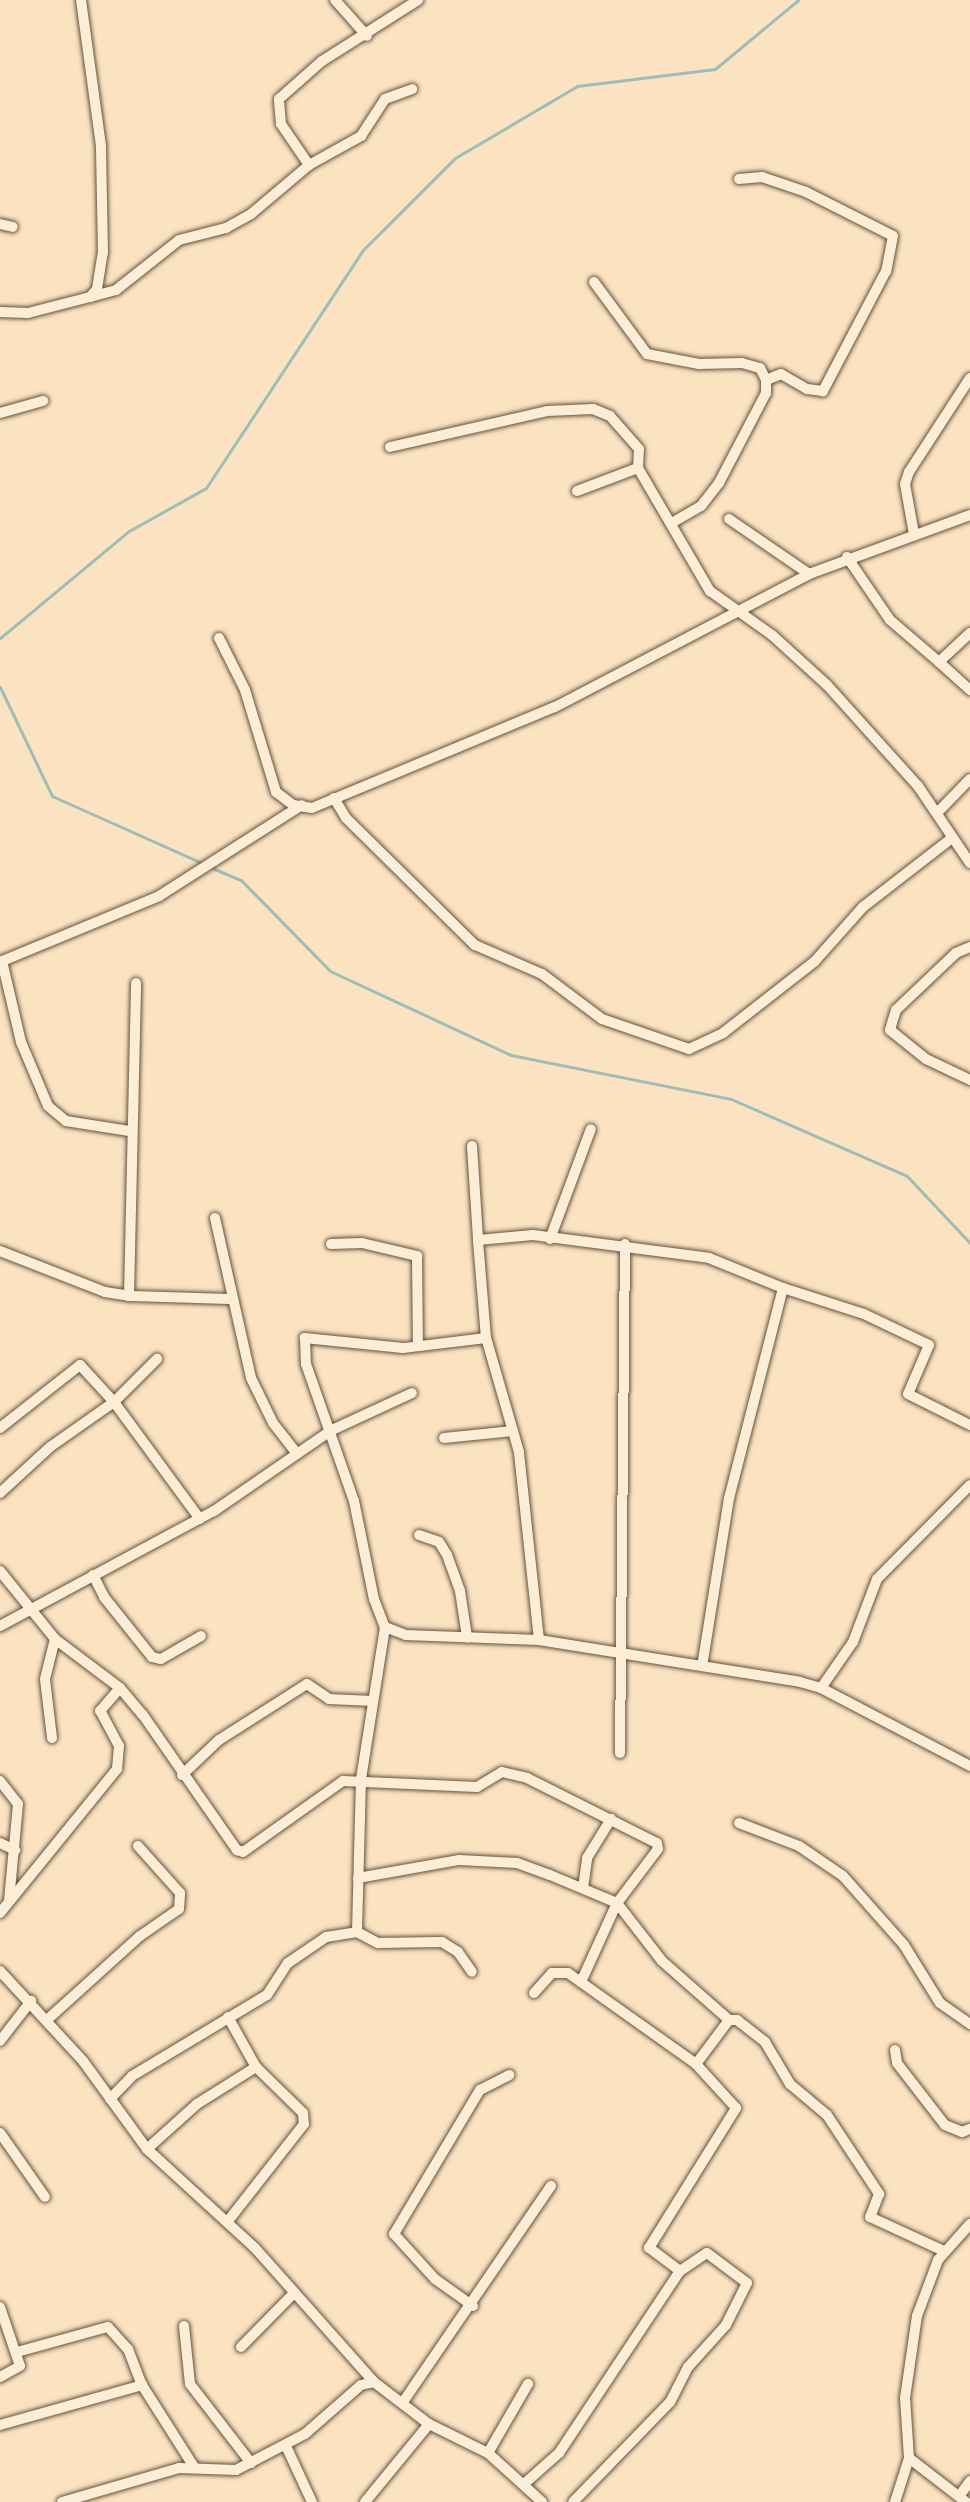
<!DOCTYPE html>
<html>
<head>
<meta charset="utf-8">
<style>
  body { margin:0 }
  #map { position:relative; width:970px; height:2502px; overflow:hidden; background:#fbe3c1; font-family:"IM FELL English",serif }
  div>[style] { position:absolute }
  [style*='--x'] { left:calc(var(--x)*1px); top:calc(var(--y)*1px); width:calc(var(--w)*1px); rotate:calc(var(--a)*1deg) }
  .stream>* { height:3px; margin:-1.5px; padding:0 1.5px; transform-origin:1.5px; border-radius:1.5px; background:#9fbdb7 }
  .roads { filter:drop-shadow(0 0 2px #63523e) drop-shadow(0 0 2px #63523e) }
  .minor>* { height:10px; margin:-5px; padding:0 5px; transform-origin:5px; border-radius:5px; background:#fcedd7 }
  span { translate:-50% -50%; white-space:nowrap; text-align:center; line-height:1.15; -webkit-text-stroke:5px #fcedd7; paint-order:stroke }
</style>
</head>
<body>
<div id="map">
  <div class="stream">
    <div style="--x:0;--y:638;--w:168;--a:-39.7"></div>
    <div style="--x:129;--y:531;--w:88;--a:-29.2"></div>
    <div style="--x:206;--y:488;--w:285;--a:-56.6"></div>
    <div style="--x:363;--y:250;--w:130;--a:-45"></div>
    <div style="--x:455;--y:158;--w:142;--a:-30.5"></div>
    <div style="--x:577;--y:86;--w:139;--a:-7"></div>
    <div style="--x:715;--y:69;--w:108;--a:-39.7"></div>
    <div style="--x:0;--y:687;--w:121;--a:64.5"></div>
    <div style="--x:52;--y:796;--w:167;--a:24.1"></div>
    <div style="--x:210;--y:867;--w:34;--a:23"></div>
    <div style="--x:241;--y:880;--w:127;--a:45.6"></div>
    <div style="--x:330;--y:971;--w:200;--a:24.9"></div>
    <div style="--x:511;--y:1055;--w:224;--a:11.3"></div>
    <div style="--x:731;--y:1099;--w:192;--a:23.6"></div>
    <div style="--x:907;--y:1176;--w:92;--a:46.8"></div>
  </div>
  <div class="roads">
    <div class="minor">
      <div style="--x:335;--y:0;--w:48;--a:48.4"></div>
      <div style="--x:309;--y:165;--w:50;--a:-124.3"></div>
      <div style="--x:281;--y:124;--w:25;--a:-95"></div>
      <div style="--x:279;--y:99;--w:57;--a:-41.5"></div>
      <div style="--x:322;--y:61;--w:114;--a:-32.4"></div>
      <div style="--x:739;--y:179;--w:23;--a:-5"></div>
      <div style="--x:762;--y:177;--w:46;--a:18.8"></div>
      <div style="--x:806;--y:192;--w:97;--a:26.8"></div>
      <div style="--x:893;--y:236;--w:36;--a:101"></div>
      <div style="--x:886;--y:271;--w:136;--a:117.7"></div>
      <div style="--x:823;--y:391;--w:16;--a:-173"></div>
      <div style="--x:807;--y:389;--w:30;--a:-150"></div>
      <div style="--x:781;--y:374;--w:16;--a:158"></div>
      <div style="--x:0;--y:224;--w:13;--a:13"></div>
      <div style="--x:594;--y:282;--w:89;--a:53.6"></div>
      <div style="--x:647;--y:354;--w:53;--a:10.9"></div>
      <div style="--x:699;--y:364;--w:43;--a:-1.3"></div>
      <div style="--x:742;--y:363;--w:19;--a:16"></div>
      <div style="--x:760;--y:368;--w:13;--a:63"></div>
      <div style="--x:766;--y:380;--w:13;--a:90"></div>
      <div style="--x:766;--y:393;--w:102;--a:117.6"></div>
      <div style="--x:719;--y:483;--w:29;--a:128"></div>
      <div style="--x:701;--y:506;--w:34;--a:150"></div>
      <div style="--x:90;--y:297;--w:27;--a:-15"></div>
      <div style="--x:116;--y:290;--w:80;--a:-38.4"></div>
      <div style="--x:179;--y:240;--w:49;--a:-14.3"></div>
      <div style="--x:226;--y:228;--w:29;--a:-29"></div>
      <div style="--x:251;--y:214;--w:76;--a:-40.2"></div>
      <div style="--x:309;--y:165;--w:60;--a:-29.1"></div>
      <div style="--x:361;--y:136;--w:44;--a:-57"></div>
      <div style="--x:385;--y:99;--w:29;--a:-20"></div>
      <div style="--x:0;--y:312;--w:28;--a:2"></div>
      <div style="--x:28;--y:313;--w:64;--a:-14.5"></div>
      <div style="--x:90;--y:297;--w:11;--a:-49"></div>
      <div style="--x:97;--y:289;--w:36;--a:-81"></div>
      <div style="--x:103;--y:253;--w:107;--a:-91.1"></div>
      <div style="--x:101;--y:146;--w:147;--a:-97.8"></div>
      <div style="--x:0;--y:413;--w:45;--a:-15.6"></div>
      <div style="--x:390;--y:447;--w:161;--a:-12.9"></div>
      <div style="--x:547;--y:411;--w:46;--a:-2.5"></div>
      <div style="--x:593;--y:409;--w:18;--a:22"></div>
      <div style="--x:610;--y:416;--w:44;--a:48.7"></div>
      <div style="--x:639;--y:449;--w:19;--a:93"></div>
      <div style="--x:638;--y:468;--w:143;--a:59.7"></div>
      <div style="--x:710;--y:591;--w:76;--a:35.4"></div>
      <div style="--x:772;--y:635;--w:74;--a:42.3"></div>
      <div style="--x:827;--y:685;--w:136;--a:48"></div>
      <div style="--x:918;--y:786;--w:93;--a:56"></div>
      <div style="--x:577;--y:491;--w:65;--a:-20.7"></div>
      <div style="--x:729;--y:519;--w:97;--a:34.5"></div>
      <div style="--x:914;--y:534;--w:51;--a:-100.2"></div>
      <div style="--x:905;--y:484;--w:13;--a:-72"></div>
      <div style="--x:909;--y:472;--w:112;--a:-57"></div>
      <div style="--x:847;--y:557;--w:76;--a:55.7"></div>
      <div style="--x:890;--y:620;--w:65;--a:40.6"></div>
      <div style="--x:970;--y:633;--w:42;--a:136.9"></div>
      <div style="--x:939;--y:662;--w:42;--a:42.1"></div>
      <div style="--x:219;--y:638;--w:58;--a:63.4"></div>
      <div style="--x:245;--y:690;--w:107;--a:73.1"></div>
      <div style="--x:276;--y:792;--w:21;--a:37"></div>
      <div style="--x:293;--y:805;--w:19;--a:9"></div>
      <div style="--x:312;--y:808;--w:263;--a:-22.6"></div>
      <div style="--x:555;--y:707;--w:287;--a:-27.6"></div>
      <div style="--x:809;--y:574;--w:171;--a:-20.1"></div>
      <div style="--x:334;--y:798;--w:23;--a:59"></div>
      <div style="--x:346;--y:818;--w:181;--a:44.6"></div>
      <div style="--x:475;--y:945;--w:73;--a:23.4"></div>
      <div style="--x:542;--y:974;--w:75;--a:36.9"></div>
      <div style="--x:602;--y:1019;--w:92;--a:19"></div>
      <div style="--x:689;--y:1049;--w:38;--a:-25"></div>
      <div style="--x:723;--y:1033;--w:117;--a:-38"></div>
      <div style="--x:815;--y:961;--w:72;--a:-48.4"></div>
      <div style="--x:863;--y:907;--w:113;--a:-37.8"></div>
      <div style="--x:937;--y:813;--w:47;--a:-45.9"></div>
      <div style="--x:970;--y:947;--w:15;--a:157"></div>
      <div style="--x:956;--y:953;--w:83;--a:136.5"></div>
      <div style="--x:896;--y:1010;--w:21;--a:107"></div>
      <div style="--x:890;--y:1030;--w:46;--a:38.9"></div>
      <div style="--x:926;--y:1059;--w:49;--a:25.5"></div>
      <div style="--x:2;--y:961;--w:83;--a:76.8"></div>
      <div style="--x:21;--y:1042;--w:69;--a:67.1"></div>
      <div style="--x:48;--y:1106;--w:23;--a:40"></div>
      <div style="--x:66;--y:1121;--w:64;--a:9"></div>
      <div style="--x:0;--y:962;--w:172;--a:-22.5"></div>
      <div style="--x:159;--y:896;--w:169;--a:-32.5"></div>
      <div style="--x:472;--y:1146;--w:94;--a:86.3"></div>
      <div style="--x:215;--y:1218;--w:164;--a:77.3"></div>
      <div style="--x:251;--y:1378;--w:50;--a:63.9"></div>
      <div style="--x:273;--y:1423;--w:37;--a:52"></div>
      <div style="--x:550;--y:1239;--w:117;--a:-69.6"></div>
      <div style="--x:331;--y:1244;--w:31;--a:-2"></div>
      <div style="--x:362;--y:1243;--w:57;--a:13.3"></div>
      <div style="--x:417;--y:1256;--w:89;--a:89.4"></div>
      <div style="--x:0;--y:1251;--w:113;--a:21.3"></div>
      <div style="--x:105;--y:1292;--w:24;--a:9"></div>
      <div style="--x:129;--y:1296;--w:313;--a:-88.7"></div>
      <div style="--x:783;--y:1288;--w:85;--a:17.8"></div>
      <div style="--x:864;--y:1314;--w:72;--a:25.5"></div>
      <div style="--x:929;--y:1345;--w:53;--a:113.2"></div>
      <div style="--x:908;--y:1394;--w:69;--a:26.6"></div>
      <div style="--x:129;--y:1296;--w:103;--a:1.7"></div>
      <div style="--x:486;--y:1338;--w:84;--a:173.1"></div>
      <div style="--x:403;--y:1348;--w:99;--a:-174.2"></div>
      <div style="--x:305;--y:1338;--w:26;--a:88"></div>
      <div style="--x:306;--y:1364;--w:145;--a:70.7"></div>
      <div style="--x:354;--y:1501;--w:100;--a:78.5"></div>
      <div style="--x:374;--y:1599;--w:30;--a:69"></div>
      <div style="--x:385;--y:1627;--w:22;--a:21"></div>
      <div style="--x:406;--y:1635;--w:133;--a:2.2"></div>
      <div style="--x:539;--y:1640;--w:264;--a:9.1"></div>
      <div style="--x:800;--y:1682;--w:22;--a:16"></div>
      <div style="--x:821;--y:1688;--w:168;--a:27.6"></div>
      <div style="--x:0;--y:1428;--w:102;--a:-38.2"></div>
      <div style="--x:80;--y:1365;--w:50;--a:47.4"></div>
      <div style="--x:114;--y:1402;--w:61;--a:-45"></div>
      <div style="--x:444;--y:1438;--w:69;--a:-5.8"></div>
      <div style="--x:0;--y:1493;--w:68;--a:-42.6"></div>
      <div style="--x:50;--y:1447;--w:78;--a:-35.1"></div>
      <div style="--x:114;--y:1402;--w:145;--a:53.7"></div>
      <div style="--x:419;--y:1535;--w:21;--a:19"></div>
      <div style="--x:439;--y:1542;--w:15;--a:58"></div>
      <div style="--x:447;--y:1555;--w:38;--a:70"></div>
      <div style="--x:460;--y:1591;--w:47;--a:81.3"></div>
      <div style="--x:0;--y:1571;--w:87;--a:51"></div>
      <div style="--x:55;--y:1639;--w:81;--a:37"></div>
      <div style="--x:120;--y:1688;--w:35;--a:50"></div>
      <div style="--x:143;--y:1715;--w:165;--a:55.2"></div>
      <div style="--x:237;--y:1850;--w:6;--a:18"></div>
      <div style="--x:243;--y:1852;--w:123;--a:-35.4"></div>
      <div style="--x:343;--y:1781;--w:134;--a:2.6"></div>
      <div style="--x:477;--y:1787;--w:29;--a:-31"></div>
      <div style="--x:502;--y:1772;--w:26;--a:13"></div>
      <div style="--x:527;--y:1778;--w:145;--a:26.6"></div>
      <div style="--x:657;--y:1843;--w:6;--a:81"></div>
      <div style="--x:658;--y:1849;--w:68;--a:127.2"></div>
      <div style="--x:617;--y:1903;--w:87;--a:114.5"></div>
      <div style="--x:93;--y:1575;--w:25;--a:63"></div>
      <div style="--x:104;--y:1597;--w:77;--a:51.3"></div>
      <div style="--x:152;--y:1657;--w:9;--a:13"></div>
      <div style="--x:161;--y:1659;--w:46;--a:-29.9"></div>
      <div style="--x:0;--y:1626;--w:243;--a:-28.3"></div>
      <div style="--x:214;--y:1511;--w:143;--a:-34.5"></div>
      <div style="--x:332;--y:1430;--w:88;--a:-24.8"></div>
      <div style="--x:539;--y:1640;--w:189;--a:-96.1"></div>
      <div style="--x:519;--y:1452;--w:119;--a:-106.1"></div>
      <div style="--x:486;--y:1338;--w:98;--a:-94.7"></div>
      <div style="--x:478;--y:1240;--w:55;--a:-5.2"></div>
      <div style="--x:533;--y:1235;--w:177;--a:7.4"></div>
      <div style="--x:709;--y:1258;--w:80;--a:22.1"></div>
      <div style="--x:783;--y:1288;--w:217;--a:104.4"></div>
      <div style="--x:729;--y:1498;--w:170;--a:99.1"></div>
      <div style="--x:821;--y:1688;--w:56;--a:-55.2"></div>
      <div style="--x:853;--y:1642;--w:67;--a:-69.1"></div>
      <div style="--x:877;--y:1579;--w:132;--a:-45.3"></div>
      <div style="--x:52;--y:1738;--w:59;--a:-96.8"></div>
      <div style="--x:45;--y:1679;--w:41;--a:-76"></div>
      <div style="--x:620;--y:1753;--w:509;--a:-89.44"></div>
      <div style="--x:182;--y:1775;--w:51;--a:-43.4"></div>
      <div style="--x:219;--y:1740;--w:104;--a:-32.5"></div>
      <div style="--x:307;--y:1684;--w:27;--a:34"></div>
      <div style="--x:329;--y:1699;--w:44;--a:2.6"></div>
      <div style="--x:0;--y:1781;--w:29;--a:52"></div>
      <div style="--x:18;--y:1804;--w:97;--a:95.3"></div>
      <div style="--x:739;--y:1823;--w:64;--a:21"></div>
      <div style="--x:799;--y:1846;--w:53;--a:34.3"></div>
      <div style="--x:843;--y:1876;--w:92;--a:48.5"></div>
      <div style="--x:904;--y:1945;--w:68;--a:58.2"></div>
      <div style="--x:940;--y:2003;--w:37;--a:35"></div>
      <div style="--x:0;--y:1843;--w:17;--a:25"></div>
      <div style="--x:358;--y:1878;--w:103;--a:-10.1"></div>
      <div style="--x:459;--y:1860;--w:58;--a:3"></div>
      <div style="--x:517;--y:1863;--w:35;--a:20"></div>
      <div style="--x:550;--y:1875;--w:73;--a:22.7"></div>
      <div style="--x:617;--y:1903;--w:73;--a:52.2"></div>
      <div style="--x:662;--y:1961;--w:89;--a:41.4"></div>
      <div style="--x:583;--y:1888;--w:30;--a:-82"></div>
      <div style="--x:587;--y:1858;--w:46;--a:-58.4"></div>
      <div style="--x:0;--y:1913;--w:186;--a:-50.9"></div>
      <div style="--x:117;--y:1769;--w:23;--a:-85"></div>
      <div style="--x:119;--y:1746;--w:40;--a:-118"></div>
      <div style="--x:100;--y:1711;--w:30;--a:-49"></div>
      <div style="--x:357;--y:1932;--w:24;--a:28"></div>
      <div style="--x:378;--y:1943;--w:64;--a:-0.9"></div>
      <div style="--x:442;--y:1942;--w:19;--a:32"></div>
      <div style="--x:458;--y:1952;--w:24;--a:55"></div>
      <div style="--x:0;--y:1971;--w:122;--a:47.3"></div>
      <div style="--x:83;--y:2061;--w:109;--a:54"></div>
      <div style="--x:147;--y:2149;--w:147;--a:42.5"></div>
      <div style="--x:255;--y:2248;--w:179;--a:48.4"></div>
      <div style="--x:374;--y:2382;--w:69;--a:37.4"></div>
      <div style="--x:429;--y:2424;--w:66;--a:26.2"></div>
      <div style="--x:488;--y:2453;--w:73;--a:42.2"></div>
      <div style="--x:534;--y:1993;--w:27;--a:-48"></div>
      <div style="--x:552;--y:1973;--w:16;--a:0"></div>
      <div style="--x:568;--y:1973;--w:157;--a:35.4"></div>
      <div style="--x:696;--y:2064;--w:55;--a:-53.1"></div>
      <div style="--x:729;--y:2020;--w:8;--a:0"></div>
      <div style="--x:737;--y:2020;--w:36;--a:38"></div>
      <div style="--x:765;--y:2042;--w:49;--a:59.2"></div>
      <div style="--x:790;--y:2084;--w:48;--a:40"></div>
      <div style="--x:827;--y:2115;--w:95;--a:56.6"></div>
      <div style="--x:879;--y:2194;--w:25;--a:111"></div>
      <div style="--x:870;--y:2217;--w:81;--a:24.7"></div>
      <div style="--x:228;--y:2017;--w:57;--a:60.8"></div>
      <div style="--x:48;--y:2019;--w:124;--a:-42.1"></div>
      <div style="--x:140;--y:1936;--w:47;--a:-34.7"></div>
      <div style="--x:179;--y:1909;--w:16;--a:-86"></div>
      <div style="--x:180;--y:1893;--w:63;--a:-131.8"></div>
      <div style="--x:0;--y:2041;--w:51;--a:-52.2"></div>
      <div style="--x:895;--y:2050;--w:13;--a:81"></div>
      <div style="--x:897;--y:2063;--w:78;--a:52.3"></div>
      <div style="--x:945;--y:2125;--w:18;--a:22"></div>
      <div style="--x:962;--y:2132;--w:9;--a:-21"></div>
      <div style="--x:110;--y:2099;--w:32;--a:-46"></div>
      <div style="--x:132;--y:2076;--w:157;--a:-31"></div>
      <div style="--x:267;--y:1995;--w:38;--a:-57"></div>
      <div style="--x:288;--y:1963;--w:46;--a:-34.4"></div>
      <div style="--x:326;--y:1937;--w:31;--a:-9"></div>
      <div style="--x:357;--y:1932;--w:153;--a:-88.5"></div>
      <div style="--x:361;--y:1779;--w:154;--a:-81"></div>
      <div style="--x:0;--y:2133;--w:78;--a:54.9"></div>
      <div style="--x:147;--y:2149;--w:67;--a:-42"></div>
      <div style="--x:197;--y:2104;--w:70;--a:-32.1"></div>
      <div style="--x:256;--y:2067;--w:66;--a:44.4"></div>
      <div style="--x:303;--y:2113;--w:11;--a:85"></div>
      <div style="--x:304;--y:2124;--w:123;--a:128.1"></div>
      <div style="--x:680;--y:2271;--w:39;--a:-143"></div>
      <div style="--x:649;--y:2248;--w:165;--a:-58.1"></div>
      <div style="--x:736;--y:2108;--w:59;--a:-132.3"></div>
      <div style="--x:473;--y:2306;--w:47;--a:-144.6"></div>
      <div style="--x:435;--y:2279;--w:61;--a:-132.3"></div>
      <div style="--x:394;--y:2234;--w:168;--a:-59.2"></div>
      <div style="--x:480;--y:2090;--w:33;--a:-27"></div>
      <div style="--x:0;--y:2307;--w:62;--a:71.3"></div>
      <div style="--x:20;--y:2366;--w:23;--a:151"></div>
      <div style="--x:184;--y:2326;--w:58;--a:84.1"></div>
      <div style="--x:190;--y:2384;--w:100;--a:52.3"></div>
      <div style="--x:241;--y:2347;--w:76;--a:-45.5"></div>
      <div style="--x:17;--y:2352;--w:94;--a:-15.4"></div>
      <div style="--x:108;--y:2327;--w:30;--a:48"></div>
      <div style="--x:128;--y:2349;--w:39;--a:69"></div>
      <div style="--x:403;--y:2402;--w:262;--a:-55.6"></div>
      <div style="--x:0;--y:2425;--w:148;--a:-15.7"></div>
      <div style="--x:142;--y:2385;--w:97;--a:57.6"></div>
      <div style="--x:286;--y:2446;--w:62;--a:65.1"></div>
      <div style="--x:488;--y:2453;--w:80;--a:-59.9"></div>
      <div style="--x:909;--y:2458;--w:72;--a:37.7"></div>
      <div style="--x:524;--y:2484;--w:47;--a:-41.5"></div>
      <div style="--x:559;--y:2453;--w:219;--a:-56.4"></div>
      <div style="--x:680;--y:2271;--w:32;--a:-34"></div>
      <div style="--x:707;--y:2253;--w:50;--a:36.9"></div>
      <div style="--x:747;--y:2283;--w:47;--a:116.6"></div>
      <div style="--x:726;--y:2325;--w:57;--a:132.1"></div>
      <div style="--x:688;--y:2367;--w:39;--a:117"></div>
      <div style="--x:670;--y:2402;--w:139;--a:134.1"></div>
      <div style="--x:960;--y:2495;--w:17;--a:-54"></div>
      <div style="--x:62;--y:2502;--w:122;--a:-16.2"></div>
      <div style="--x:179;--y:2468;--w:57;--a:2"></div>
      <div style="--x:236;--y:2470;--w:78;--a:-27.6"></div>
      <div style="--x:305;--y:2434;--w:74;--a:-41.2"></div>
      <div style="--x:361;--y:2385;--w:13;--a:-13"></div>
      <div style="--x:365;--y:2502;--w:101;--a:-50.6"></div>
      <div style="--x:895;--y:2502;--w:46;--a:-72.3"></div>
      <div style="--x:909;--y:2458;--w:60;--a:-93.8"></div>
      <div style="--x:905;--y:2398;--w:83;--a:-81.7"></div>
      <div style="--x:917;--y:2316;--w:60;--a:-69.4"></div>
      <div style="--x:938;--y:2260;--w:48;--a:-48.4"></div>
    </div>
  </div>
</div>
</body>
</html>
